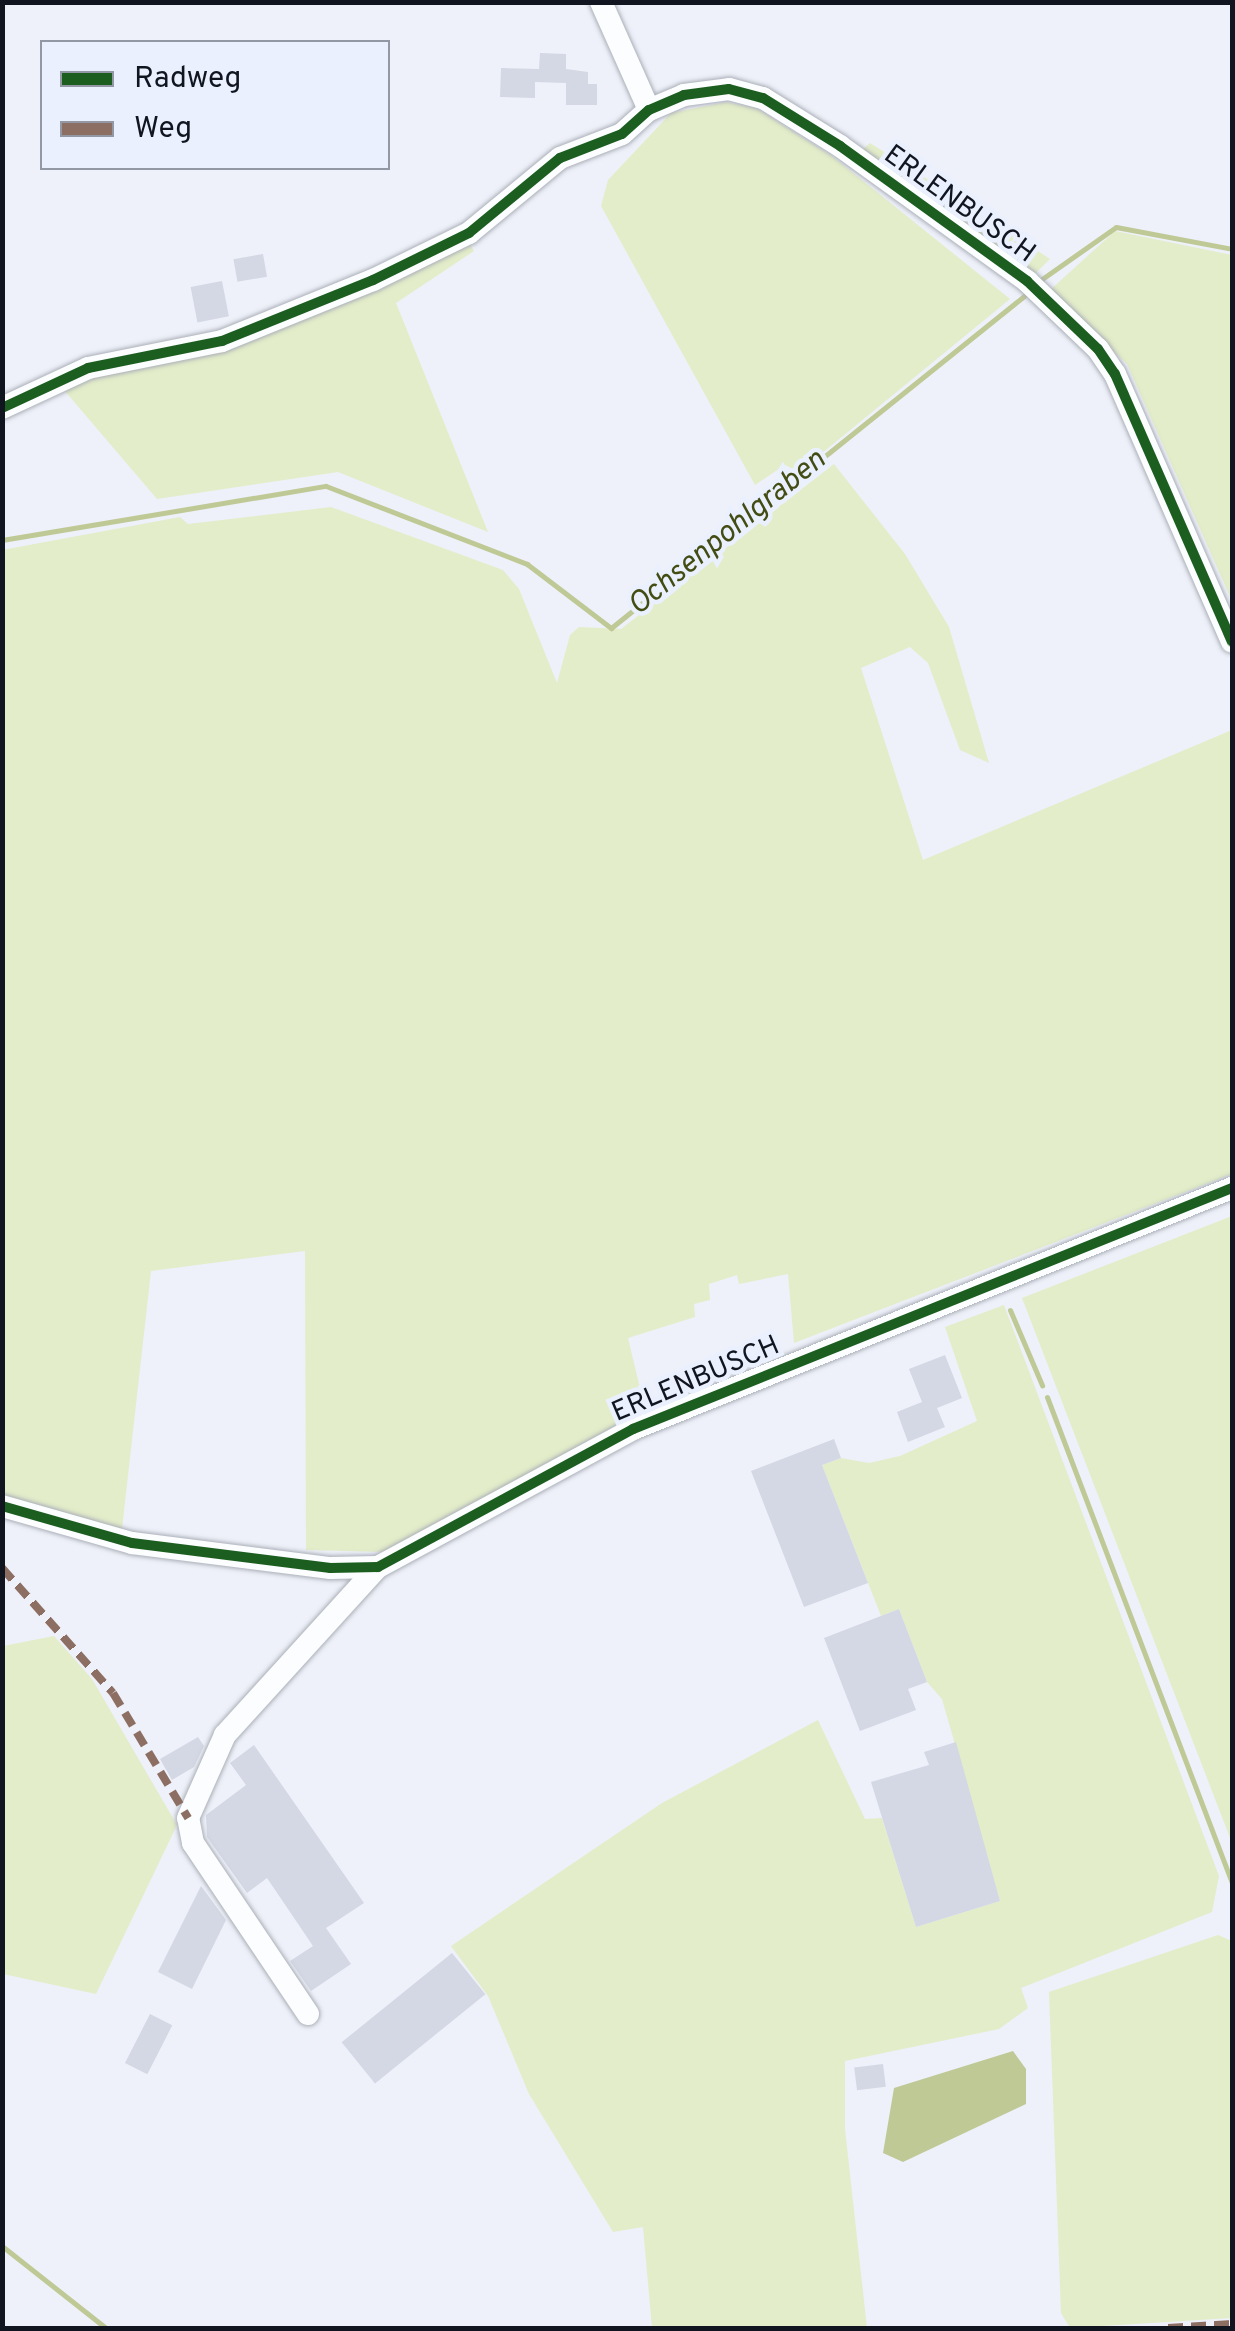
<!DOCTYPE html>
<html>
<head>
<meta charset="utf-8">
<style>
  body { margin:0 }
  #map { position:relative; width:1235px; height:2331px; overflow:hidden; background:#eef1f9; font-family:Overpass,sans-serif }
  div>[style] { position:absolute }
  [style*='--x'] { left:calc(var(--x)*1px); top:calc(var(--y)*1px); width:calc(var(--w)*1px); rotate:calc(var(--a)*1deg) }
  .green>* { inset:0; background:#e3edc9 }
  .water>* { inset:0; background:#bec996 }
  .stream>* { height:5px; margin:-2.5px; padding:0 2.5px; transform-origin:2.5px; border-radius:2.5px; background:#bec996 }
  .building>* { inset:0; background:#d3d8e4; transform-origin:0 0 }
  .roads { filter:drop-shadow(0 0 2px #abafb8) drop-shadow(0 0 2px #abafb8) }
  .minor>* { height:22px; margin:-11px; padding:0 11px; transform-origin:11px; border-radius:11px; background:#fcfdfe }
  .quiet>* { height:8px; margin-top:-4px; transform-origin:0; background:repeating-linear-gradient(90deg,#8d6e63 0 15px,transparent 0 23px) }
  .cycleway>* { height:10px; margin:-5px; padding:0 5px; transform-origin:5px; border-radius:5px; background:#1b5e20 }
  span { translate:-50% -50%; white-space:nowrap; text-align:center; line-height:1.15; -webkit-text-stroke:9px #eaf0fd; paint-order:stroke }
  .street-label { font-size:28px; color:#101520 }
  .water-label { font-size:30px; color:#434c13; font-style:italic }
  .frame { position:absolute; inset:0; border:5px solid #101520; pointer-events:none }
  .legend { position:absolute; left:40px; top:40px; width:350px; height:130px; box-sizing:border-box; background:#eaf0fd; border:2px solid #9398a5; margin:0; padding:12px 18px; list-style:none; font-size:30px; color:#101520 }
  .legend li { display:flex; align-items:center; gap:20px; height:50px }
  .legend b { width:50px; border:2px solid #9398a5 }
</style>
</head>
<body>
<div id="map">
  <div class="green">
    <div style="clip-path:polygon(726px 102px,756px 108px,832px 156px,1010px 299px,799px 472px,785px 465px,755px 485px,601px 206px,608px 180px,671px 113px)"></div>
    <div style="clip-path:polygon(870px 143px,959px 199px,1050px 259px,1032px 277px,860px 152px)"></div>
    <div style="clip-path:polygon(1115px 231px,1232px 255px,1232px 601px,1127px 364px,1049px 291px)"></div>
    <div style="clip-path:polygon(465px 237px,474px 251px,396px 303px,488px 532px,338px 472px,157px 499px,64px 390px,92px 375px,167px 363px)"></div>
    <div style="clip-path:polygon(834px 464px,905px 554px,949px 627px,989px 763px,960px 750px,928px 663px,910px 647px,861px 668px,923px 860px,1232px 730px,1232px 1174px,794px 1343px,788px 1274px,739px 1284px,737px 1275px,709px 1284px,710px 1300px,694px 1304px,695px 1317px,628px 1338px,645px 1409px,387px 1552px,306px 1550px,305px 1251px,151px 1271px,122px 1529px,3px 1496px,2px 550px,180px 517px,188px 524px,331px 507px,503px 570px,519px 589px,557px 683px,570px 635px,579px 627px,621px 629px)"></div>
    <div style="clip-path:polygon(1232px 1216px,1232px 1843px,1022px 1298px)"></div>
    <div style="clip-path:polygon(1004px 1305px,1219px 1876px,1212px 1912px,1021px 1988px,1028px 2008px,999px 2029px,845px 2061px,845px 2129px,867px 2328px,652px 2328px,643px 2227px,613px 2232px,529px 2094px,488px 1996px,451px 1946px,662px 1803px,818px 1720px,865px 1819px,882px 1818px,916px 1927px,1000px 1901px,942px 1699px,927px 1682px,899px 1609px,881px 1616px,822px 1465px,841px 1458px,869px 1463px,900px 1456px,977px 1421px,945px 1327px)"></div>
    <div style="clip-path:polygon(54px 1636px,92px 1679px,177px 1825px,96px 1994px,3px 1974px,3px 1646px)"></div>
    <div style="clip-path:polygon(1218px 1935px,1232px 1941px,1232px 2318px,1070px 2328px,1061px 2313px,1049px 1992px)"></div>
  </div>
  <div class="water">
    <div style="clip-path:polygon(1013px 2051px,1026px 2069px,1026px 2104px,903px 2162px,883px 2153px,894px 2088px)"></div>
  </div>
  <div class="stream">
    <div style="--x:1042;--y:279;--w:90;--a:-35.1"></div>
    <div style="--x:1116;--y:227;--w:118;--a:10.7"></div>
    <div style="--x:2;--y:540;--w:328;--a:-9.5"></div>
    <div style="--x:326;--y:486;--w:216;--a:21.2"></div>
    <div style="--x:527;--y:564;--w:106;--a:37.3"></div>
    <div style="--x:611;--y:628;--w:530;--a:-38.79"></div>
    <div style="--x:1010;--y:1310;--w:82;--a:66.9"></div>
    <div style="--x:1047;--y:1397;--w:520;--a:69.16"></div>
    <div style="--x:2;--y:2246;--w:132;--a:38.3"></div>
  </div>
  <div class="building">
    <div style="clip-path:polygon(540px 53px,566px 54px,566px 69px,588px 72px,588px 84px,597px 84px,597px 105px,566px 105px,566px 83px,535px 82px,535px 98px,500px 97px,501px 68px,539px 69px)"></div>
    <div style="left:263px;top:254px;width:23px;height:30px;rotate:80deg"></div>
    <div style="left:222px;top:281px;width:36px;height:32px;rotate:79deg"></div>
    <div style="clip-path:polygon(945px 1355px,962px 1398px,937px 1408px,945px 1427px,908px 1442px,897px 1412px,922px 1402px,909px 1369px)"></div>
    <div style="clip-path:polygon(834px 1439px,841px 1458px,822px 1465px,868px 1583px,804px 1607px,751px 1471px)"></div>
    <div style="clip-path:polygon(899px 1609px,927px 1682px,908px 1689px,916px 1710px,860px 1731px,824px 1638px)"></div>
    <div style="clip-path:polygon(198px 1737px,204px 1746px,194px 1767px,172px 1780px,160px 1759px)"></div>
    <div style="clip-path:polygon(956px 1742px,1000px 1901px,916px 1927px,871px 1782px,929px 1765px,924px 1752px)"></div>
    <div style="clip-path:polygon(254px 1745px,364px 1903px,326px 1928px,351px 1964px,311px 1991px,290px 1961px,313px 1946px,267px 1878px,247px 1893px,207px 1837px,206px 1815px,246px 1785px,230px 1763px)"></div>
    <div style="clip-path:polygon(201px 1886px,226px 1920px,192px 1989px,158px 1972px)"></div>
    <div style="left:452px;top:1953px;width:53px;height:142px;rotate:51deg"></div>
    <div style="left:150px;top:2014px;width:25px;height:55px;rotate:27deg"></div>
    <div style="left:883px;top:2064px;width:23px;height:29px;rotate:83deg"></div>
  </div>
  <div class="roads">
    <div class="minor">
      <div style="--x:601;--y:2;--w:118;--a:66"></div>
      <div style="--x:2;--y:408;--w:95;--a:-24.9"></div>
      <div style="--x:88;--y:368;--w:137;--a:-11.4"></div>
      <div style="--x:222;--y:341;--w:163;--a:-22"></div>
      <div style="--x:373;--y:280;--w:107;--a:-26.1"></div>
      <div style="--x:469;--y:233;--w:118;--a:-39.5"></div>
      <div style="--x:560;--y:158;--w:66;--a:-21.2"></div>
      <div style="--x:622;--y:134;--w:36;--a:-42"></div>
      <div style="--x:649;--y:110;--w:38;--a:-23"></div>
      <div style="--x:684;--y:95;--w:45;--a:-7.6"></div>
      <div style="--x:729;--y:89;--w:35;--a:15"></div>
      <div style="--x:763;--y:98;--w:91;--a:31.9"></div>
      <div style="--x:840;--y:146;--w:231;--a:35.8"></div>
      <div style="--x:1027;--y:281;--w:98;--a:43.8"></div>
      <div style="--x:1098;--y:349;--w:30;--a:56"></div>
      <div style="--x:1115;--y:374;--w:292;--a:66.4"></div>
      <div style="--x:2;--y:1506;--w:135;--a:15.9"></div>
      <div style="--x:132;--y:1543;--w:200;--a:7.2"></div>
      <div style="--x:330;--y:1568;--w:48;--a:-1.2"></div>
      <div style="--x:378;--y:1567;--w:290;--a:-28.4"></div>
      <div style="--x:633;--y:1429;--w:646;--a:-21.92"></div>
      <div style="--x:308;--y:2014;--w:206;--a:-123.9"></div>
      <div style="--x:193;--y:1843;--w:25;--a:-101"></div>
      <div style="--x:188;--y:1818;--w:91;--a:-66"></div>
      <div style="--x:225;--y:1735;--w:227;--a:-47.7"></div>
    </div>
  </div>
  <div class="quiet">
    <div style="--x:2;--y:1568;--w:167;--a:48.4"></div>
    <div style="--x:113;--y:1693;--w:146;--a:59"></div>
    <div style="--x:1168;--y:2328;--w:64;--a:-3.6"></div>
  </div>
  <div class="cycleway">
    <div style="--x:2;--y:408;--w:95;--a:-24.9"></div>
    <div style="--x:88;--y:368;--w:137;--a:-11.4"></div>
    <div style="--x:222;--y:341;--w:163;--a:-22"></div>
    <div style="--x:373;--y:280;--w:107;--a:-26.1"></div>
    <div style="--x:469;--y:233;--w:118;--a:-39.5"></div>
    <div style="--x:560;--y:158;--w:66;--a:-21.2"></div>
    <div style="--x:622;--y:134;--w:36;--a:-42"></div>
    <div style="--x:649;--y:110;--w:38;--a:-23"></div>
    <div style="--x:684;--y:95;--w:45;--a:-7.6"></div>
    <div style="--x:729;--y:89;--w:35;--a:15"></div>
    <div style="--x:763;--y:98;--w:91;--a:31.9"></div>
    <div style="--x:840;--y:146;--w:231;--a:35.8"></div>
    <div style="--x:1027;--y:281;--w:98;--a:43.8"></div>
    <div style="--x:1098;--y:349;--w:30;--a:56"></div>
    <div style="--x:1115;--y:374;--w:292;--a:66.4"></div>
    <div style="--x:2;--y:1506;--w:135;--a:15.9"></div>
    <div style="--x:132;--y:1543;--w:200;--a:7.2"></div>
    <div style="--x:330;--y:1568;--w:48;--a:-1.2"></div>
    <div style="--x:378;--y:1567;--w:290;--a:-28.4"></div>
    <div style="--x:633;--y:1429;--w:646;--a:-21.92"></div>
  </div>
  <div class="street-label">
    <span style="left:959px;top:205px;rotate:36deg">ERLENBUSCH</span>
    <span style="left:696px;top:1380px;rotate:-23deg">ERLENBUSCH</span>
  </div>
  <div class="water-label">
    <span style="left:728px;top:534px;rotate:-39deg">Ochsenpohlgraben</span>
  </div>
  <div class="frame"></div>
  <ul class="legend">
  <li><b style="height:12px;background:#1b5e20"></b>Radweg</li>
  <li><b style="height:12px;background:#8d6e63"></b>Weg</li>
  </ul>
</div>
</body>
</html>
